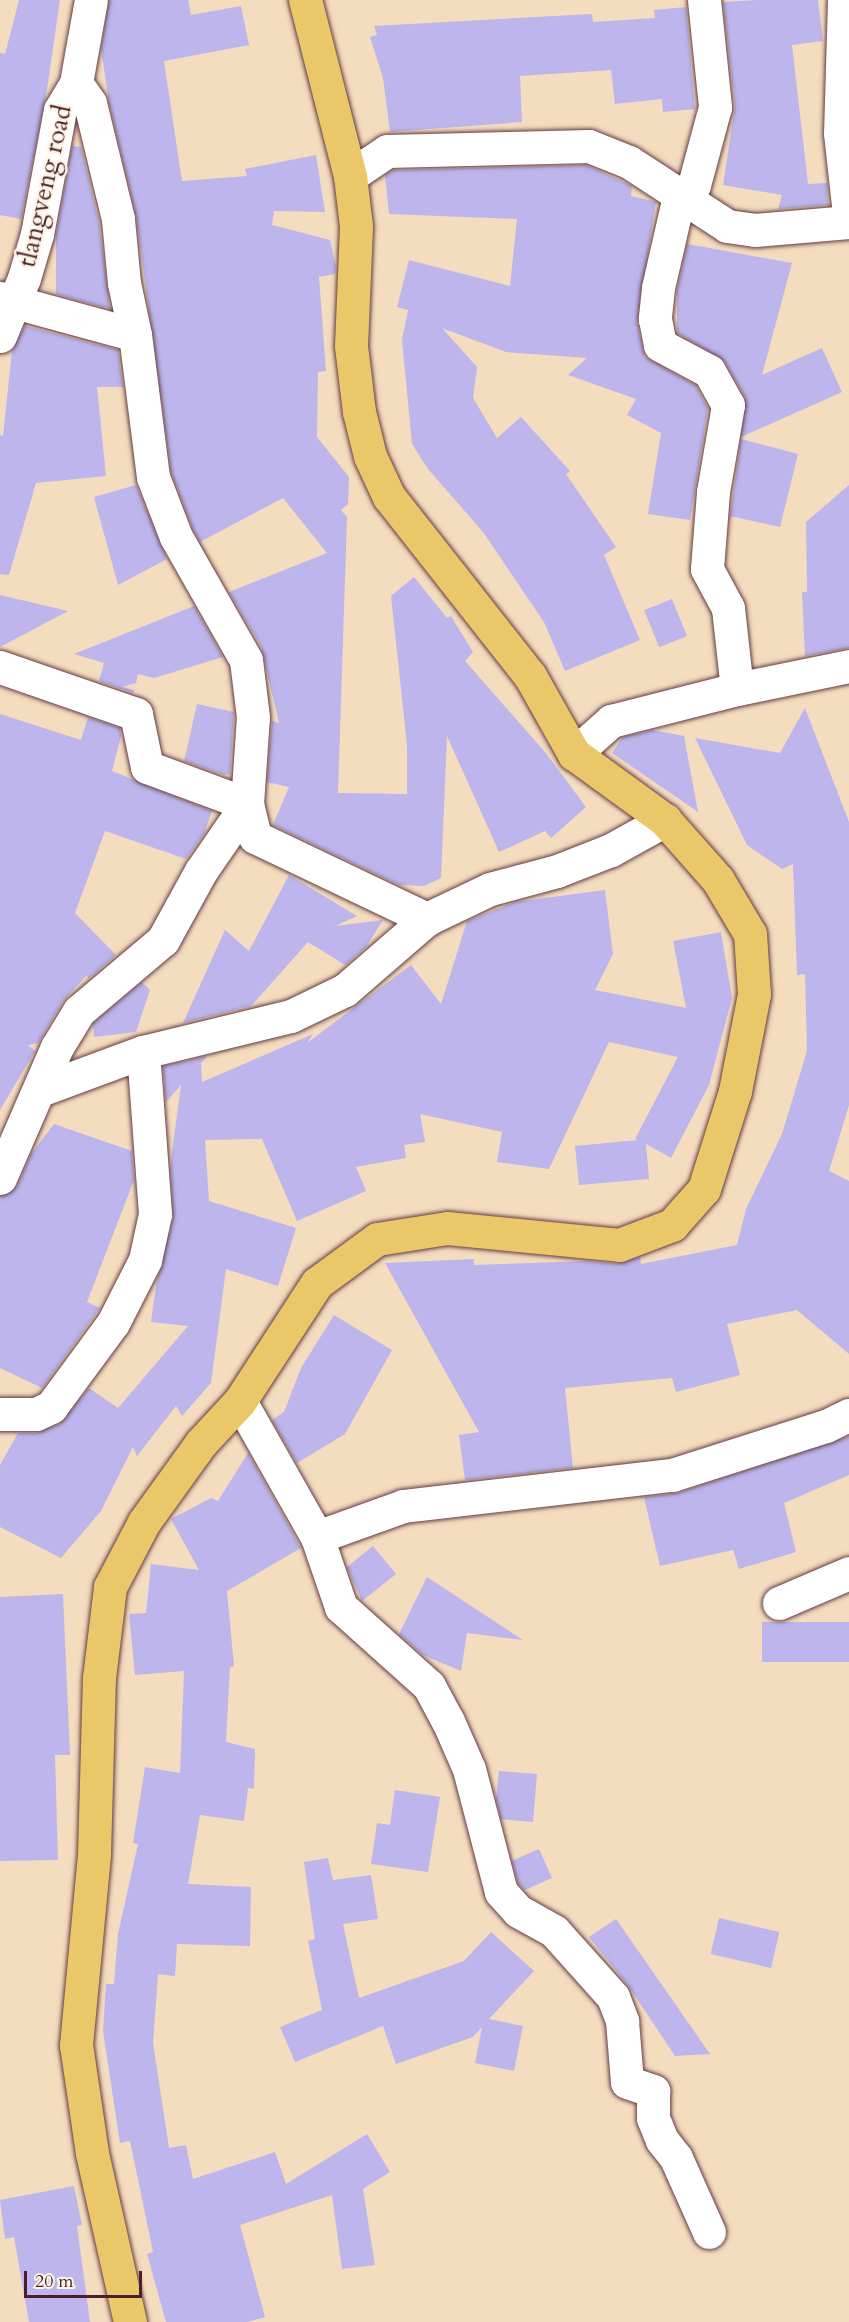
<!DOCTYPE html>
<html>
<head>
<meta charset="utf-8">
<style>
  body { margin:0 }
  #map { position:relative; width:849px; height:2322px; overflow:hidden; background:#f4dcbf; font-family:Cardo,serif }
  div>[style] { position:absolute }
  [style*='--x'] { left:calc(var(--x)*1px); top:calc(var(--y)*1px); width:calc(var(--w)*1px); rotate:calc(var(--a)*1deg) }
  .building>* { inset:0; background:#bdb5ec; transform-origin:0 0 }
  .roads { filter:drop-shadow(0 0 2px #643b41) drop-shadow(0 0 2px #643b41) }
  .minor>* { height:33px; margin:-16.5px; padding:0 16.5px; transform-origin:16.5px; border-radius:16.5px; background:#fff }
  .highway>* { height:33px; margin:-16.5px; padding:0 16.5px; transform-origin:16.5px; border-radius:16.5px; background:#eac769 }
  span { translate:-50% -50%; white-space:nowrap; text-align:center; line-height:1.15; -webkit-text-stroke:5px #fcf5e5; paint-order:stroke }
  .street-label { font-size:26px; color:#4a1f2b }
  .scale { position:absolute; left:24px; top:2271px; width:118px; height:27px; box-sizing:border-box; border:3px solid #4a1f2b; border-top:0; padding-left:8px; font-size:18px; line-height:21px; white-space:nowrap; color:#4a1f2b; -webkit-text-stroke:4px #fcf5e5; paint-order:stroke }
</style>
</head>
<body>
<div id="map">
  <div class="building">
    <div style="clip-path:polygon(19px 0,60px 0,46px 96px,21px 219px,0 215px,0 53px,5px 54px)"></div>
    <div style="clip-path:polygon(109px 0,188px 0,191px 15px,241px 6px,249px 45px,164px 61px,182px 181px,247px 176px,245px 169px,316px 155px,325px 212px,274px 211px,272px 225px,330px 240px,336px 267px,335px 274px,319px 277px,326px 371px,318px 372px,317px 437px,349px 477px,348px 504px,341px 510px,347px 517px,338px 793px,407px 794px,407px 745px,391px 596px,414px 577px,447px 618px,451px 616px,473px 652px,465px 661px,545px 752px,586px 807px,551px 838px,545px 831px,499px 852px,447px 736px,441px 878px,424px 886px,399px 885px,273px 825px,289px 787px,267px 782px,272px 721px,279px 723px,261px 646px,229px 592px,327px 553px,283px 498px,200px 542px,193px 529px,171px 472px,136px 215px,109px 103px,101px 48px)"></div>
    <div style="clip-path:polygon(757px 0,818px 0,823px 41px,792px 45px,808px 184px,827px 183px,828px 205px,778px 209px,782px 195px,723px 185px,735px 106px,723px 2px)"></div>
    <div style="clip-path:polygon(686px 7px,695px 109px,663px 112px,662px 99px,615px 104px,611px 70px,520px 76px,522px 122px,390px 132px,383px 78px,370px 37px,377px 35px,374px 26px,592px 14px,593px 22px,655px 18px,654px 10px)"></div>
    <div style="clip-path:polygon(72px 146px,81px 147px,99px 222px,110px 309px,56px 294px,56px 234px)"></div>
    <div style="clip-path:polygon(586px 165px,632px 186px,631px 196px,656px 202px,637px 323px,645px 357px,695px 385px,708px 408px,690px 520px,648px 514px,661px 433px,627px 415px,636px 399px,568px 375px,587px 358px,506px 352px,442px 328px,477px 367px,473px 398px,497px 438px,521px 417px,570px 471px,566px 474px,616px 547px,604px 555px,640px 640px,565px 671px,544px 622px,483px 532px,428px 469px,412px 444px,402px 340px,408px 310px,397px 307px,409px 260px,510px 286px,517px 219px,389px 214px,385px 175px,393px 170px)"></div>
    <div style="clip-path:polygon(687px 244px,792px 263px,762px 375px,822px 348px,842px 392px,741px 437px,745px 397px,725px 362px,677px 333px,677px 291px)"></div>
    <div style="clip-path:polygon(25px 326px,118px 350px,123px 387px,97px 387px,106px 476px,36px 483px,9px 575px,0 574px,0 435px,3px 436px,12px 350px)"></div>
    <div style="clip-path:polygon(741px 439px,798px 454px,780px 527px,730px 516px)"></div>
    <div style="clip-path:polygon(136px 485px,167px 559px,118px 585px,94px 497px)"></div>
    <div style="clip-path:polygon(849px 485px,849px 648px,805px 656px,802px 592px,807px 592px,806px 522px)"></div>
    <div style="clip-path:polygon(0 595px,68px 611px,0 647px)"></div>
    <div style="left:672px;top:599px;width:40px;height:30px;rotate:68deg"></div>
    <div style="clip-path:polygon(194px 606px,223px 657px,154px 678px,138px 674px,136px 683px,122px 687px,134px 690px,133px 693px,99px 681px,104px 663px,74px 654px)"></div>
    <div style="clip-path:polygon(197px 704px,234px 712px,230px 774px,224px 775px,184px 761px)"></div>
    <div style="clip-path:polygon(805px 708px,849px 822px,849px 1105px,829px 1171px,849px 1181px,849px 1354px,797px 1310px,727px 1324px,740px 1375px,676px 1392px,672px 1378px,565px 1388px,573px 1468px,465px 1480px,459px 1435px,479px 1432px,385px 1263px,474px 1259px,474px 1265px,588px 1261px,617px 1264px,640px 1257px,641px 1264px,737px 1245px,746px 1209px,782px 1134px,807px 1051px,805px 974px,797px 975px,793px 864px,782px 869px,747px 845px,695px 738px,780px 753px)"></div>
    <div style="clip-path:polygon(0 714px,81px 740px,88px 717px,120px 728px,121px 736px,112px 771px,212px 811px,204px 834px,186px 859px,105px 831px,75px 913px,116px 955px,88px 979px,87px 975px,63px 1001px,38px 1043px,28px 1045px,35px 1051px,0 1110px)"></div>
    <div style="clip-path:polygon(653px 730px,684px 736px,698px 812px,612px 753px,623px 737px)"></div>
    <div style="clip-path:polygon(289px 875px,357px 916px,335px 926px,383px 920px,366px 947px,345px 965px,308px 942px,251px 1006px,183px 1023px,225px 930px,249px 951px)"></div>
    <div style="clip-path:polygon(605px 890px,613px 954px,595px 990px,686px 1008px,673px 941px,721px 932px,732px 998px,709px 1085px,671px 1158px,646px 1144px,649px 1179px,579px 1185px,575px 1146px,638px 1140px,635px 1139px,678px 1057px,609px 1042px,549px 1169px,497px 1162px,502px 1132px,420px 1114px,425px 1142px,404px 1145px,406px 1158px,356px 1167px,366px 1191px,297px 1221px,262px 1139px,205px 1140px,209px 1201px,296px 1228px,278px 1286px,226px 1269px,211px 1383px,182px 1416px,176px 1406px,137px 1456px,133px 1447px,101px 1511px,61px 1558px,0 1527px,0 1465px,18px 1433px,36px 1433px,59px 1424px,89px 1388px,118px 1408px,188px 1326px,151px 1322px,157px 1279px,173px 1218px,170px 1168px,181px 1085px,166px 1102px,163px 1066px,207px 1056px,201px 1063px,202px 1082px,313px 1034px,307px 1043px,411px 965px,441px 1004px,467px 921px,515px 902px)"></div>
    <div style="clip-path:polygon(142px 982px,150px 990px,136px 1032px,94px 1037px,93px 1023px)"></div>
    <div style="clip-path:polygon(54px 1124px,132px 1151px,134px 1180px,87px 1302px,100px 1308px,42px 1388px,0 1368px,0 1196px,17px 1186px,31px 1154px)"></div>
    <div style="clip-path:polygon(334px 1315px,392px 1350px,345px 1434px,297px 1463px,272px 1420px,284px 1412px,301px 1368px)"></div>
    <div style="clip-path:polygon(849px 1436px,849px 1475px,784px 1503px,796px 1552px,739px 1569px,733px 1550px,660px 1566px,644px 1497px,678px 1493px)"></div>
    <div style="clip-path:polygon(248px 1453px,301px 1548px,227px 1591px,234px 1666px,230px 1667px,226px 1742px,255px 1749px,254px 1789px,248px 1788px,244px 1821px,200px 1815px,188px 1884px,251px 1887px,250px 1946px,177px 1944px,175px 1976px,158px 1974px,153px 2043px,169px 2148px,186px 2145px,193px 2179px,275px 2152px,286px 2184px,367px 2134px,390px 2172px,363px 2189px,375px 2265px,342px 2269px,332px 2195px,240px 2225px,265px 2317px,247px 2322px,166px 2322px,147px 2254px,153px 2252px,130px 2141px,120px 2143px,103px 2031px,106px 1984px,114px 1984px,118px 1934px,138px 1844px,133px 1843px,145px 1767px,180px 1773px,184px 1671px,135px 1675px,129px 1614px,146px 1613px,151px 1564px,199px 1570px,171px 1519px,211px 1498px,218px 1501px)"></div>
    <div style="clip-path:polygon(373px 1546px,396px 1574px,362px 1601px,347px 1567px)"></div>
    <div style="clip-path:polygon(427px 1577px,523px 1640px,467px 1633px,461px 1671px,423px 1655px,399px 1634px)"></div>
    <div style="clip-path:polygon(63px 1594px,70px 1755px,55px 1755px,58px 1860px,0 1861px,0 1597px)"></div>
    <div style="left:849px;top:1622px;width:40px;height:87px;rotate:90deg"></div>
    <div style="clip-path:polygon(499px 1771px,537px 1774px,533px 1822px,501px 1819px,496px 1800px)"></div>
    <div style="clip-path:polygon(395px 1790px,440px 1797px,428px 1872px,371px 1864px,377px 1823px,390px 1825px)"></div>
    <div style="clip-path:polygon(539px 1849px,552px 1878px,525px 1890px,518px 1883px,512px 1861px)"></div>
    <div style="clip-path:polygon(328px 1858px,333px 1880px,371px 1875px,378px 1919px,343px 1924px,359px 1998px,464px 1961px,491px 1932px,534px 1971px,489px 2019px,523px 2026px,514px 2071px,475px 2063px,482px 2027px,473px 2037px,396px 2064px,383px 2026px,295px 2062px,280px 2027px,322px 2010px,308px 1941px,315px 1939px,304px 1862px)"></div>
    <div style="left:719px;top:1918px;width:62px;height:37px;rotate:13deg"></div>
    <div style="clip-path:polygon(616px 1919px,710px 2054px,675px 2056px,627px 1984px,589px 1937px)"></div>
    <div style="clip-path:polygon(74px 2186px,82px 2225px,77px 2226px,90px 2322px,29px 2322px,14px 2237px,5px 2239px,0 2200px)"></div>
  </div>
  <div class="roads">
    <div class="minor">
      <div style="--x:704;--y:0;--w:108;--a:84.1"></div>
      <div style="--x:715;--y:107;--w:81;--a:105.1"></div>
      <div style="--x:694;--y:185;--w:19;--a:144"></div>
      <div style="--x:679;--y:196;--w:94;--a:102.9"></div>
      <div style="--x:658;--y:288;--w:31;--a:96"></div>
      <div style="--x:655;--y:319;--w:26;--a:79"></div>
      <div style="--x:660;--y:345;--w:55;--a:28"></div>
      <div style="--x:709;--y:371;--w:39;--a:61"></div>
      <div style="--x:728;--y:405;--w:88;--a:99.8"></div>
      <div style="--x:713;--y:492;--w:77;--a:94.5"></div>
      <div style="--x:707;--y:569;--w:44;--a:61.7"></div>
      <div style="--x:728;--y:608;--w:81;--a:83.7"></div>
      <div style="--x:844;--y:0;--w:133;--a:91.7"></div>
      <div style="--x:840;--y:133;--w:82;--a:83.7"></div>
      <div style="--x:350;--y:176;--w:45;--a:-34"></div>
      <div style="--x:387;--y:151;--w:202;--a:-1.4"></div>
      <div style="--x:589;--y:146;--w:43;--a:21.8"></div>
      <div style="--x:629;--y:162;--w:117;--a:33.1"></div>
      <div style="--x:727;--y:226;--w:28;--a:8"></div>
      <div style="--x:755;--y:230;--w:94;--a:-4.9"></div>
      <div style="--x:0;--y:298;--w:140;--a:15.3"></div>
      <div style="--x:0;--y:336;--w:63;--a:-67.5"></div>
      <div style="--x:24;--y:278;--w:46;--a:-73.5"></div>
      <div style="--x:37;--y:234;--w:126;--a:-79.5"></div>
      <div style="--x:60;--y:110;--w:31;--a:-59"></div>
      <div style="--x:76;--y:83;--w:84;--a:-79.8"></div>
      <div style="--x:0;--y:667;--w:144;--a:19.1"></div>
      <div style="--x:136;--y:714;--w:54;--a:78.3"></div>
      <div style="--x:147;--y:767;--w:107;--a:20.3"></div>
      <div style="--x:247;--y:804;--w:34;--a:76"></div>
      <div style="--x:255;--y:837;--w:191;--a:25.5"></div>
      <div style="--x:574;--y:754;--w:50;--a:-41.7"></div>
      <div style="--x:611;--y:721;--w:130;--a:-14.3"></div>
      <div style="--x:737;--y:689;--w:114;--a:-11.6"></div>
      <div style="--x:40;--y:1090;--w:110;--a:-20.3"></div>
      <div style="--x:143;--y:1052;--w:152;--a:-13.7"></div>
      <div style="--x:291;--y:1016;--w:60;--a:-25.7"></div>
      <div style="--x:345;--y:990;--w:108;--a:-40.9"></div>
      <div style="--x:427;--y:919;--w:70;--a:-25.5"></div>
      <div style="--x:490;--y:889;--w:69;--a:-15"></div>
      <div style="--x:557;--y:871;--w:58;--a:-21.3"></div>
      <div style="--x:611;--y:850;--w:62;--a:-29.1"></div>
      <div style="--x:0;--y:1178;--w:143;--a:-66.5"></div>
      <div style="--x:57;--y:1047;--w:42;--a:-58.6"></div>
      <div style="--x:79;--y:1011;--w:110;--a:-40.2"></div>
      <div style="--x:163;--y:940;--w:79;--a:-61.2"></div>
      <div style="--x:201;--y:871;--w:81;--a:-55.5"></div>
      <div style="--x:247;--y:804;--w:87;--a:-86.1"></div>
      <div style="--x:253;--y:717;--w:57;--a:-97"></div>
      <div style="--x:246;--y:660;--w:142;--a:-119.6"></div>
      <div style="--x:176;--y:537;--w:64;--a:-111"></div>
      <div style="--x:153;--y:477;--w:143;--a:-97.2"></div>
      <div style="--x:135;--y:335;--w:53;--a:-101.9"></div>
      <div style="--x:124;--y:283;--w:64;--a:-95.4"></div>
      <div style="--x:118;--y:219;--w:119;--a:-103.6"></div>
      <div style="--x:90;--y:103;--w:24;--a:-125"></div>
      <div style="--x:240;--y:1401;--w:156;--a:60.5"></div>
      <div style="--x:317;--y:1537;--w:74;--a:71.1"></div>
      <div style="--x:341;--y:1607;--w:118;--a:41.9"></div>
      <div style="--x:429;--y:1686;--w:40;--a:62"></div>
      <div style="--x:448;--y:1721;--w:52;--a:66.4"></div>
      <div style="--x:469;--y:1769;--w:127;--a:75.4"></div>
      <div style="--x:501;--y:1892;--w:25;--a:48"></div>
      <div style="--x:518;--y:1911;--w:41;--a:29.1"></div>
      <div style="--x:554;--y:1931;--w:89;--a:48.2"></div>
      <div style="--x:613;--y:1997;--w:26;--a:69"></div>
      <div style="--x:622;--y:2021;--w:61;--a:85.3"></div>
      <div style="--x:627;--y:2082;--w:28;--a:19"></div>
      <div style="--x:653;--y:2091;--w:27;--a:90"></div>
      <div style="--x:653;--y:2118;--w:24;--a:68"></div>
      <div style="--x:662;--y:2140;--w:23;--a:52"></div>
      <div style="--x:676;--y:2158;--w:81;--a:66"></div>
      <div style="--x:0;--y:1414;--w:36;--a:0"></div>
      <div style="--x:36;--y:1414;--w:17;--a:-25"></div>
      <div style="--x:51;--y:1407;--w:104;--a:-53.6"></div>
      <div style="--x:113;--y:1323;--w:71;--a:-63.1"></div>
      <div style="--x:145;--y:1260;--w:47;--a:-77.7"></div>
      <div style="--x:155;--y:1214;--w:162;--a:-94.2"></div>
      <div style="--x:317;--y:1537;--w:91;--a:-19.8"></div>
      <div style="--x:403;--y:1506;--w:271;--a:-6.6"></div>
      <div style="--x:672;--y:1475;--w:162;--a:-17.7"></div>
      <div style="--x:826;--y:1426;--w:25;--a:-26"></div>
      <div style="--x:779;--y:1603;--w:76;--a:-23.2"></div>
    </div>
    <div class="highway">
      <div style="--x:130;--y:2322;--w:173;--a:-102.7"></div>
      <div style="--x:92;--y:2153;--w:109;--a:-98.4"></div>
      <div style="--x:76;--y:2045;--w:192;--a:-84.6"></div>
      <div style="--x:94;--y:1854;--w:176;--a:-88.4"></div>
      <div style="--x:99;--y:1678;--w:92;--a:-83.1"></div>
      <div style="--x:110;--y:1587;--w:73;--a:-62.4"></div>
      <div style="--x:144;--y:1522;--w:97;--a:-54.2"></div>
      <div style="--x:201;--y:1443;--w:57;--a:-47.1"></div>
      <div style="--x:240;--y:1401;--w:141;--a:-56.9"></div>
      <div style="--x:317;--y:1283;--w:74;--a:-36.3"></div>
      <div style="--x:377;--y:1239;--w:71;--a:-8.9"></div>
      <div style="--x:447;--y:1228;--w:173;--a:5.6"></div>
      <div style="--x:619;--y:1245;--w:57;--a:-20.7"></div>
      <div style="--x:672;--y:1225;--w:48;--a:-48.4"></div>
      <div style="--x:704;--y:1189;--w:103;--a:-72.4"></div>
      <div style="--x:735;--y:1091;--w:99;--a:-78.9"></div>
      <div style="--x:754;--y:994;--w:60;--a:-93.8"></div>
      <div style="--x:750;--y:934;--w:63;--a:-120.7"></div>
      <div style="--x:718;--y:880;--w:80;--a:-131.5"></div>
      <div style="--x:665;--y:820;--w:112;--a:-144"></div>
      <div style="--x:574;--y:754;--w:90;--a:-119.4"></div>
      <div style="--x:530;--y:676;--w:228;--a:-128.2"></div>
      <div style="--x:389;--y:497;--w:45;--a:-114.9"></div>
      <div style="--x:370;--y:456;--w:45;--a:-104"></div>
      <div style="--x:359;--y:412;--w:66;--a:-96.9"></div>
      <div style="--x:351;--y:346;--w:120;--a:-87.6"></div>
      <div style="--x:356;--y:226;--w:50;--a:-96.8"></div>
      <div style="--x:350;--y:176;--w:182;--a:-104.3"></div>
    </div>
  </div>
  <div class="street-label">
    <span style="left:45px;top:186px;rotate:-77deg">tlangveng road</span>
  </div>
  <div class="scale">20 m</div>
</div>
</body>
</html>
